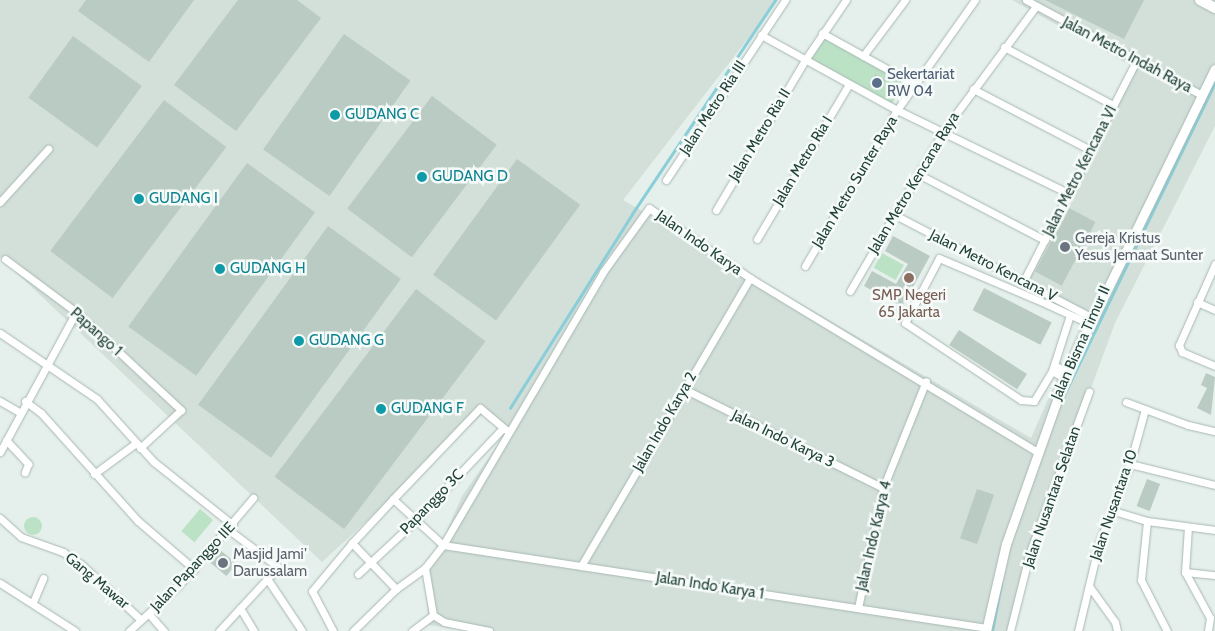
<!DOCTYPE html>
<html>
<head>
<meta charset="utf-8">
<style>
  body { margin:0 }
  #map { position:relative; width:1215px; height:631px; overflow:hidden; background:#e5efeb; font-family:Cabin,sans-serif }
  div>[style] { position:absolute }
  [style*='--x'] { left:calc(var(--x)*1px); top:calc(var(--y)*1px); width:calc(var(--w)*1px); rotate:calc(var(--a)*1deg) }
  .built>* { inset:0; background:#d3dfd9 }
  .green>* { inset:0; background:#bce2c6; transform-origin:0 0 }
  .round { border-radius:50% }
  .stream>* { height:2.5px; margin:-1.25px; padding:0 1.25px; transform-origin:1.25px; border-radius:1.25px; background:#89ced8 }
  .building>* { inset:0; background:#bacbc3; transform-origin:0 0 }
  .roads { filter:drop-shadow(0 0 1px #a7b8b2) drop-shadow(0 0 1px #a7b8b2) }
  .minor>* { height:7px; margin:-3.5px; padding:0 3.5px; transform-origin:3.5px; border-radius:3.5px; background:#fff }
  .tertiary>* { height:9px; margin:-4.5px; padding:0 4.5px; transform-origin:4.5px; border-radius:4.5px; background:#fff }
  .secondary>* { height:10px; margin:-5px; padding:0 5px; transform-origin:5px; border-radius:5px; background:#fff }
  .dots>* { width:14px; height:14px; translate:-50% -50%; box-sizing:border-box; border:2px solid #f6fbf9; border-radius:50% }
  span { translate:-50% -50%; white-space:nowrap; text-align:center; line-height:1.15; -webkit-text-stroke:5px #f6fbf9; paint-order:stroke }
  .street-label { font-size:15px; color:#22433a }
  .service-label { font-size:15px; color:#4e5e75 }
  .left { translate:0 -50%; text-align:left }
  .culture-label { font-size:15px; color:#0d838f }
  .worship-label { font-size:15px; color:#5b616d }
  .education-label { font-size:15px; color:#785e54 }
</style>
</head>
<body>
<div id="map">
  <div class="built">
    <div style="clip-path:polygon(0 0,778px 0,623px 200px,1031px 438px,1087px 311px,1027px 280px,1135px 68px,1012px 0,1215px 0,1215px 126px,1115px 323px,1028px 559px,1011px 631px,471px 631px,429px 625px,425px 580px,462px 496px,506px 433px,485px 412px,322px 562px,0 257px)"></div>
  </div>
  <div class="green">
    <div style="left:822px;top:36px;width:94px;height:27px;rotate:29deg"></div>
    <div style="left:882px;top:253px;width:25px;height:17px;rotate:29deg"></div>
    <div style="left:200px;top:509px;width:17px;height:29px;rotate:40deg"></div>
    <div class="round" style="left:24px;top:517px;width:18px;height:18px"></div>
  </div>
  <div class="stream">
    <div style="--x:1061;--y:401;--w:354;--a:-64.2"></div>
    <div style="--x:510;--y:408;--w:229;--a:-57.8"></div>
    <div style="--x:632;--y:214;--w:257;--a:-56.2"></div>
    <div style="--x:992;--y:631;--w:49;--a:-79.4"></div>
  </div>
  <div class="building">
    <div style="clip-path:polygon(86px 0,194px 0,149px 62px,78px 11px)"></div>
    <div style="clip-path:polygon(238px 0,297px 0,321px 18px,236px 131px,174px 85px)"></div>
    <div style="clip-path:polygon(1045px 0,1144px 0,1124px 39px)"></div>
    <div style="left:344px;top:34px;width:81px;height:141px;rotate:35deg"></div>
    <div style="left:73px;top:36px;width:85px;height:76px;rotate:36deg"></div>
    <div style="clip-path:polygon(875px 74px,885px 80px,878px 91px,869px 86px)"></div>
    <div style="left:432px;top:96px;width:81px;height:141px;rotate:37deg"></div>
    <div style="left:164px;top:100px;width:78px;height:189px;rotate:37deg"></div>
    <div style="left:517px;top:159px;width:78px;height:143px;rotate:36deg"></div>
    <div style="left:247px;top:163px;width:84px;height:202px;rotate:36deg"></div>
    <div style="left:1069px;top:208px;width:30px;height:72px;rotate:28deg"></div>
    <div style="left:328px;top:226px;width:90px;height:221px;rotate:36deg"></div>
    <div style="clip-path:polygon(893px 236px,930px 256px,902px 307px,864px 286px,872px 271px,896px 284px,908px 264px,885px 251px)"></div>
    <div style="left:984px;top:288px;width:76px;height:25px;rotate:27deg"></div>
    <div style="left:416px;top:289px;width:87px;height:235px;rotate:37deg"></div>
    <div style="left:959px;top:330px;width:81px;height:18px;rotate:33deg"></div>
    <div style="clip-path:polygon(1206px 373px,1215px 377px,1211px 415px,1197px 408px,1207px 388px,1201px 385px)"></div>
    <div style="left:1147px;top:479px;width:14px;height:29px;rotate:21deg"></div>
    <div style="left:977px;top:489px;width:18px;height:52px;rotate:19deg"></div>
    <div style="left:219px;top:549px;width:23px;height:16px;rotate:40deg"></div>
  </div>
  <div class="roads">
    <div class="minor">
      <div style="--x:1026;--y:0;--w:200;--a:28.4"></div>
      <div style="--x:822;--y:33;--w:105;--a:29"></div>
      <div style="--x:761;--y:35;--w:155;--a:28.9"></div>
      <div style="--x:897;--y:110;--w:190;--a:25.9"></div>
      <div style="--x:1004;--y:47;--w:123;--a:28"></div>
      <div style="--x:863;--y:56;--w:70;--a:-53.1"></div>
      <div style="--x:973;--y:89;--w:132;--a:27.5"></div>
      <div style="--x:918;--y:174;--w:143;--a:27.5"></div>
      <div style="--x:666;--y:180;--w:216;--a:-56.5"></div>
      <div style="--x:0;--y:202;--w:72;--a:-47.8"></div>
      <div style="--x:716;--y:210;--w:174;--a:-59.3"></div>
      <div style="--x:805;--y:60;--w:73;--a:-55.7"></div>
      <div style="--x:895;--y:215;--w:221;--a:27.5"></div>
      <div style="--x:757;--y:239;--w:180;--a:-59.3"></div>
      <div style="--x:5;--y:259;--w:89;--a:36.7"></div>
      <div style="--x:76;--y:312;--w:144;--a:43"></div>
      <div style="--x:181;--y:410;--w:56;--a:137.2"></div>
      <div style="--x:1215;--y:264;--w:89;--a:114"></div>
      <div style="--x:1179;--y:345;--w:8;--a:67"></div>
      <div style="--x:1182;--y:352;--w:36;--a:23"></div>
      <div style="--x:805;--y:266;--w:181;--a:-59.5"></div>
      <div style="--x:897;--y:110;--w:135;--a:-54.7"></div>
      <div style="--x:1023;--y:282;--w:248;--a:-62.9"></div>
      <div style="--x:850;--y:291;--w:186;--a:-59.7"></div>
      <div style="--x:944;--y:130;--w:154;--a:-53.4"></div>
      <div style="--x:1197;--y:302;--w:20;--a:24"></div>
      <div style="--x:1070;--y:315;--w:59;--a:107.8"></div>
      <div style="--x:1052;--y:371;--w:35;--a:121"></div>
      <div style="--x:1034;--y:401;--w:13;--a:-176"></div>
      <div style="--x:1021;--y:400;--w:139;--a:-146.4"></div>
      <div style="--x:905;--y:323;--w:73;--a:-62.4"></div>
      <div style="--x:939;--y:258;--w:117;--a:23.1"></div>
      <div style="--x:1047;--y:304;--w:45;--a:24.9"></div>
      <div style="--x:0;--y:333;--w:117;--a:34.2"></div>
      <div style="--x:97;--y:399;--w:85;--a:47.9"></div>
      <div style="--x:154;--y:462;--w:101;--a:38.6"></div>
      <div style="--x:1054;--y:365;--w:15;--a:28"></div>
      <div style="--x:1052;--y:371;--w:14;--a:30"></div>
      <div style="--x:684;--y:389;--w:222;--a:26.4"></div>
      <div style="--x:0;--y:401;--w:22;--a:30"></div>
      <div style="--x:25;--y:401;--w:20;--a:37"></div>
      <div style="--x:41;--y:413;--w:145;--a:48.1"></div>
      <div style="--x:138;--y:521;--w:74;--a:40.6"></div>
      <div style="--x:1126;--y:402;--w:66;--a:20.4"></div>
      <div style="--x:1188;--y:425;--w:28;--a:13"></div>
      <div style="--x:6;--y:440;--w:33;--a:47"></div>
      <div style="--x:28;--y:464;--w:9;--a:111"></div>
      <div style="--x:0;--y:452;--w:159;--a:-61.5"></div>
      <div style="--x:1130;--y:464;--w:88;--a:13.9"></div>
      <div style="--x:94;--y:474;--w:52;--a:-36.4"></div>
      <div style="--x:393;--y:499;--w:126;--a:-46.3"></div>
      <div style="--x:480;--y:408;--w:33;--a:40"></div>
      <div style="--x:1114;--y:511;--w:34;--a:17"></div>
      <div style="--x:1147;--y:521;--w:69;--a:7.5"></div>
      <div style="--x:0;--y:518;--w:28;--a:42"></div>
      <div style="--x:21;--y:537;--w:45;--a:19.7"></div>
      <div style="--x:63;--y:552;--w:22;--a:34"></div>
      <div style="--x:81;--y:564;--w:82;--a:43"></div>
      <div style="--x:1147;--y:521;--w:59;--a:95.8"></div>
      <div style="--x:1141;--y:580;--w:57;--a:63"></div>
      <div style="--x:1188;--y:527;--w:45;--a:93.8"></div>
      <div style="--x:1185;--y:572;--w:52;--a:61.5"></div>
      <div style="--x:1210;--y:618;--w:13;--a:99"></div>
      <div style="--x:581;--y:566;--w:334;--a:-59.6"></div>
      <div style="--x:425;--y:568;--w:48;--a:80.3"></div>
      <div style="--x:433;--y:615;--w:13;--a:32"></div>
      <div style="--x:444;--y:622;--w:46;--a:11.3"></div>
      <div style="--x:1185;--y:572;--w:30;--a:6"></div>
      <div style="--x:358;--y:574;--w:78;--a:-42.9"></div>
      <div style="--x:415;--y:521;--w:128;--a:-46.6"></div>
      <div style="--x:268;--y:580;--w:61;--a:56.3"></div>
      <div style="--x:0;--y:583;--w:89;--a:32.6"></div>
      <div style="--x:1089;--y:586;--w:44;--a:54.2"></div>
      <div style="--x:1115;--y:622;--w:9;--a:77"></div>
      <div style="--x:396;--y:589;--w:64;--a:-133.7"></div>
      <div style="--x:352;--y:543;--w:60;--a:-47"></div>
      <div style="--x:393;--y:499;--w:68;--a:42.6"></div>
      <div style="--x:443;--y:545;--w:550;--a:8.67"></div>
      <div style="--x:33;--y:602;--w:26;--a:-67"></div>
      <div style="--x:240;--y:608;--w:27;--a:59"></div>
      <div style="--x:858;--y:608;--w:123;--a:-78.2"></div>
      <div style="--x:883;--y:488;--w:115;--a:-68.1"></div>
      <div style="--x:149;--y:614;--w:23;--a:49"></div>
      <div style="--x:129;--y:631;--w:67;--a:-42.6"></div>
      <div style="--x:178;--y:586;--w:116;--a:-49.6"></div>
      <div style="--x:219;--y:631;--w:87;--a:-47.3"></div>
      <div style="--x:278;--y:567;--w:61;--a:-142.9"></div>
      <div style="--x:333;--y:631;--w:45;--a:-117.7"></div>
      <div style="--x:312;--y:591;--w:62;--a:-50.2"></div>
      <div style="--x:353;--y:631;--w:60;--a:-44.3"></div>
      <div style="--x:396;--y:589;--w:36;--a:-36"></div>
      <div style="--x:425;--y:568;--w:29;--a:-52"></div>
      <div style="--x:443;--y:545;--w:316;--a:-59.6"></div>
      <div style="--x:603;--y:272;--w:79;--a:-54.3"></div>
      <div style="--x:649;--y:208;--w:123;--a:34.7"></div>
      <div style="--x:750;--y:278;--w:334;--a:31.2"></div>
      <div style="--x:412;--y:631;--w:26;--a:-37"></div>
      <div style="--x:1010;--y:631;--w:81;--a:-75.8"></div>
      <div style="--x:1030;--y:552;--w:171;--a:-69.8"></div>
      <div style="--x:1078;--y:631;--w:90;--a:-76.6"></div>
      <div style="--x:1099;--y:543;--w:85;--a:-68.6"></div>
      <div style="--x:1130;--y:464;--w:57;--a:-74.7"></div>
    </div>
    <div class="tertiary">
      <div style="--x:986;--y:631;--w:89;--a:-77.1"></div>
      <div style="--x:1006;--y:544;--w:182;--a:-70.5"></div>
      <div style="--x:1067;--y:372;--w:337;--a:-64"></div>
    </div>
    <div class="secondary">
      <div style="--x:1200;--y:0;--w:17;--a:28"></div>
    </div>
  </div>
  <div class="dots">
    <div style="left:877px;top:83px;background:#5c6f8a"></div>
    <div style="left:335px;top:115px;background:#0f9aa8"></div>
    <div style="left:422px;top:177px;background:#0f9aa8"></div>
    <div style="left:139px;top:199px;background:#0f9aa8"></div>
    <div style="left:1065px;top:247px;background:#6b7280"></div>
    <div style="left:220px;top:269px;background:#0f9aa8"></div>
    <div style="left:909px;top:278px;background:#8d6e63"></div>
    <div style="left:299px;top:341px;background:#0f9aa8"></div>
    <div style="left:381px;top:409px;background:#0f9aa8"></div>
    <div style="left:223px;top:563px;background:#6b7280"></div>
  </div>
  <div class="street-label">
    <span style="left:1127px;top:55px;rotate:28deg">Jalan Metro Indah Raya</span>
    <span style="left:713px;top:108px;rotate:-57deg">Jalan Metro Ria III</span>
    <span style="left:760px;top:135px;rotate:-59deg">Jalan Metro Ria II</span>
    <span style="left:803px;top:161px;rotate:-59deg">Jalan Metro Ria I</span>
    <span style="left:1080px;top:171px;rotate:-63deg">Jalan Metro Kencana VI</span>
    <span style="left:855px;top:182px;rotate:-59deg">Jalan Metro Sunter Raya</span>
    <span style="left:914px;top:183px;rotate:-59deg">Jalan Metro Kencana Raya</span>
    <span style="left:699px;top:243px;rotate:35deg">Jalan Indo Karya</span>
    <span style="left:993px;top:266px;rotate:27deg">Jalan Metro Kencana V</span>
    <span style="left:96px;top:332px;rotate:42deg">Papango 1</span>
    <span style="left:1081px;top:343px;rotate:-66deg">Jalan Bisma Timur II</span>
    <span style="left:665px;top:422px;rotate:-60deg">Jalan Indo Karya 2</span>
    <span style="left:783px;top:439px;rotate:26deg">Jalan Indo Karya 3</span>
    <span style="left:1052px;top:497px;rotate:-71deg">Jalan Nusantara Selatan</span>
    <span style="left:432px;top:502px;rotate:-46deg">Papanggo 3C</span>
    <span style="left:1114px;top:505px;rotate:-71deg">Jalan Nusantara 10</span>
    <span style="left:874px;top:536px;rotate:-77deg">Jalan Indo Karya 4</span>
    <span style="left:193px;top:567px;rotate:-47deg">Jalan Papanggo IIE</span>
    <span style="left:97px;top:581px;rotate:40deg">Gang Mawar</span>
    <span style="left:710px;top:586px;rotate:9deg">Jalan Indo Karya 1</span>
  </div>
  <div class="service-label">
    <span class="left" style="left:887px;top:83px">Sekertariat<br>RW 04</span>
  </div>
  <div class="culture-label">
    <span class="left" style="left:345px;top:115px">GUDANG C</span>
    <span class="left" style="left:432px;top:177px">GUDANG D</span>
    <span class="left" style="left:149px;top:199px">GUDANG I</span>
    <span class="left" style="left:230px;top:269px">GUDANG H</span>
    <span class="left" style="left:309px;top:341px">GUDANG G</span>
    <span class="left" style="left:391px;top:409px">GUDANG F</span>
  </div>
  <div class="worship-label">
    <span class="left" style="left:1075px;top:247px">Gereja Kristus<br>Yesus Jemaat Sunter</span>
    <span class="left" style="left:233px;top:563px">Masjid Jami'<br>Darussalam</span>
  </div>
  <div class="education-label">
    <span style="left:909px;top:304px">SMP Negeri<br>65 Jakarta</span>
  </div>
</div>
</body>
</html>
